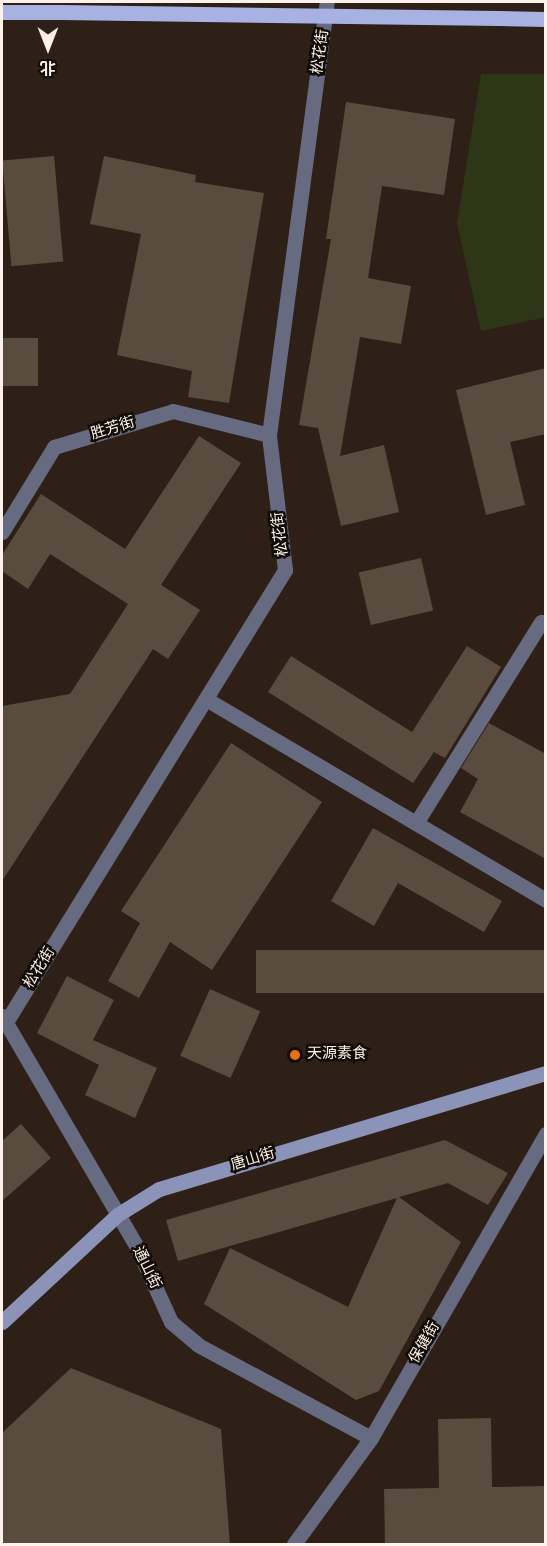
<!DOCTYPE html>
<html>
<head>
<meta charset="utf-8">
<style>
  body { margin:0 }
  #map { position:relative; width:547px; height:1546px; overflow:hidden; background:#2e2016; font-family:Overpass,"Noto Sans SC",sans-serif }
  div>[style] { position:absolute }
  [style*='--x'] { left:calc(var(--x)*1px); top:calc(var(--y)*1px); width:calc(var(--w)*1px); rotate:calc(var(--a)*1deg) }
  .green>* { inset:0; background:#2d3718 }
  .building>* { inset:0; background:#5a4b3f; transform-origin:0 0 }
  .street>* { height:15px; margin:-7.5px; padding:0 7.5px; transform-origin:7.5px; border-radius:7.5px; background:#666b82 }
  .secondary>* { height:15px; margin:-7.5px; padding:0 7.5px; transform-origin:7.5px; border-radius:7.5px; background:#8b93b8 }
  .primary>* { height:15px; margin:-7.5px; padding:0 7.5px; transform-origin:7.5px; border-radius:7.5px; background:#a8b2e2 }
  .primary-bridge>* { height:15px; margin:-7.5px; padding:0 7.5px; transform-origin:7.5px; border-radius:7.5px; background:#a8b2e2 }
  .dots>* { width:16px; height:16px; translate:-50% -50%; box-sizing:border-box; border:3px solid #120c07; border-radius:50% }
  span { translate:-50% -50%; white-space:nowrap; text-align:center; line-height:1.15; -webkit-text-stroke:5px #120c07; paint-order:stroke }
  .street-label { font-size:15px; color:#fcf2eb }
  .poi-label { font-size:15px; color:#fcf2eb }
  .left { translate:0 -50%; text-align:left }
  .frame { position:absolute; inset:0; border:3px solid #fcf2eb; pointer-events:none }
  .north { position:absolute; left:18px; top:18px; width:60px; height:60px; -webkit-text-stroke:4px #120c07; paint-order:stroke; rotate:180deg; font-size:16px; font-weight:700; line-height:24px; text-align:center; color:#fcf2eb }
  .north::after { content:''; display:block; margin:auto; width:21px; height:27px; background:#fcf2eb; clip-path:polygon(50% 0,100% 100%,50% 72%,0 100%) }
</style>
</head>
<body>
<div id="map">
  <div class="green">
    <div style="clip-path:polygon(481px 74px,545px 74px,546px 317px,481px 331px,457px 223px)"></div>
  </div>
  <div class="building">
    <div style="clip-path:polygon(346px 102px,455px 119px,444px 195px,382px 186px,368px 278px,411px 286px,401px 344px,360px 337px,340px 456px,384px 445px,399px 512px,341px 526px,318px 428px,299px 425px,331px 239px,326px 239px)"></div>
    <div style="left:54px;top:156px;width:106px;height:52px;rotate:85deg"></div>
    <div style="clip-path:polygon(104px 156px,196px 175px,195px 182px,264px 193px,229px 403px,188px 397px,192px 371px,117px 355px,141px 234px,90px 224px)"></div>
    <div style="left:2px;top:338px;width:36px;height:48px"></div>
    <div style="clip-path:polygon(546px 368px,546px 434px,510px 442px,525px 505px,486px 515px,456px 390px)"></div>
    <div style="clip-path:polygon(199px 436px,241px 463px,161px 585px,200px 610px,168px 659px,153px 649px,2px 881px,2px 706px,70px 694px,128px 604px,50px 554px,28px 589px,2px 571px,2px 555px,41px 494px,125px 549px)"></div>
    <div style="left:421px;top:558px;width:54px;height:64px;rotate:77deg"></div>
    <div style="clip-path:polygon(467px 646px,501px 667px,445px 758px,434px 752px,413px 783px,268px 692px,291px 656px,412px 732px)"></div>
    <div style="clip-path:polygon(489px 723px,546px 754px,546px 859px,460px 812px,478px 779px,461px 768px)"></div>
    <div style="clip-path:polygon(231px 743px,322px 802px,212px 970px,170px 942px,139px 998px,108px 981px,140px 923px,121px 911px)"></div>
    <div style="clip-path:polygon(373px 828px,502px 901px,484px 932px,398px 883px,374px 926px,331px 901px)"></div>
    <div style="left:546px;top:950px;width:43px;height:290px;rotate:90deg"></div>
    <div style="clip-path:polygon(67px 976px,114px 1000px,93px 1040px,157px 1068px,135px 1118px,85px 1095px,99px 1065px,37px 1033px)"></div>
    <div style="left:210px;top:989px;width:55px;height:73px;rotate:24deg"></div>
    <div style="clip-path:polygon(21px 1124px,51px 1158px,2px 1201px,2px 1141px)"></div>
    <div style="clip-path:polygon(445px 1140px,508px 1173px,488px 1205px,448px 1183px,399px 1197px,461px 1242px,379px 1391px,356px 1400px,204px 1304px,230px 1248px,348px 1307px,397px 1198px,178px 1261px,166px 1220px)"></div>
    <div style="clip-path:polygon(71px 1368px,221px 1429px,230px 1545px,2px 1545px,2px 1433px)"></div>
    <div style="clip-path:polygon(491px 1418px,492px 1487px,546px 1486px,546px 1545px,385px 1545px,384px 1489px,439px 1488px,438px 1419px)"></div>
  </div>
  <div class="street">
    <div style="--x:2;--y:532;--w:100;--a:-58.5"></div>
    <div style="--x:54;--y:447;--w:124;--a:-16.8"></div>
    <div style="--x:173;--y:411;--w:99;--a:14"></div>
    <div style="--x:206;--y:699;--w:395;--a:30.6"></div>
    <div style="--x:416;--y:823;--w:237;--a:-58.1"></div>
    <div style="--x:2;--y:1016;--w:268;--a:59.7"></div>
    <div style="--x:137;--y:1247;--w:82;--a:65.6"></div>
    <div style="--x:171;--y:1322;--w:35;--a:40"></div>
    <div style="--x:198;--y:1345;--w:196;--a:28.3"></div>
    <div style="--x:2;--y:1023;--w:4;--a:-14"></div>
    <div style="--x:6;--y:1022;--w:531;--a:-58.31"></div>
    <div style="--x:285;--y:570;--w:136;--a:-96.8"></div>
    <div style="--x:269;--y:435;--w:437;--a:-82.4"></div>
    <div style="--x:294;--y:1544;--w:131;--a:-54"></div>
    <div style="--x:371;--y:1438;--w:351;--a:-60.1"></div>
  </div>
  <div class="secondary">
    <div style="--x:2;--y:1322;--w:157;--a:-42.9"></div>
    <div style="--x:117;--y:1215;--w:49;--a:-31.8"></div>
    <div style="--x:159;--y:1189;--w:404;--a:-16.7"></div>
  </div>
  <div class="primary">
    <div style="--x:2;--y:12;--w:59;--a:0"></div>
    <div style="--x:499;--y:18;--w:47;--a:1.2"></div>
  </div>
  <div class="primary-bridge">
    <div style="--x:61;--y:12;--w:438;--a:0.8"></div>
  </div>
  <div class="dots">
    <div style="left:295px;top:1055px;background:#e8710a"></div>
  </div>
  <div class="street-label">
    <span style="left:321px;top:52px;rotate:-82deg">松花街</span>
    <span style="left:113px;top:429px;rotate:-17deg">胜芳街</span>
    <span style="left:281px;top:534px;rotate:-97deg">松花街</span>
    <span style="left:40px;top:968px;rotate:-58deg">松花街</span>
    <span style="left:253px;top:1160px;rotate:-17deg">唐山街</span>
    <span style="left:146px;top:1268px;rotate:64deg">通山街</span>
    <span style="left:425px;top:1343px;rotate:-60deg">保健街</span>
  </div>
  <div class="poi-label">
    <span class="left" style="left:307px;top:1055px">天源素食</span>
  </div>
  <div class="frame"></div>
  <div class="north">北</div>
</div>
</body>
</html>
